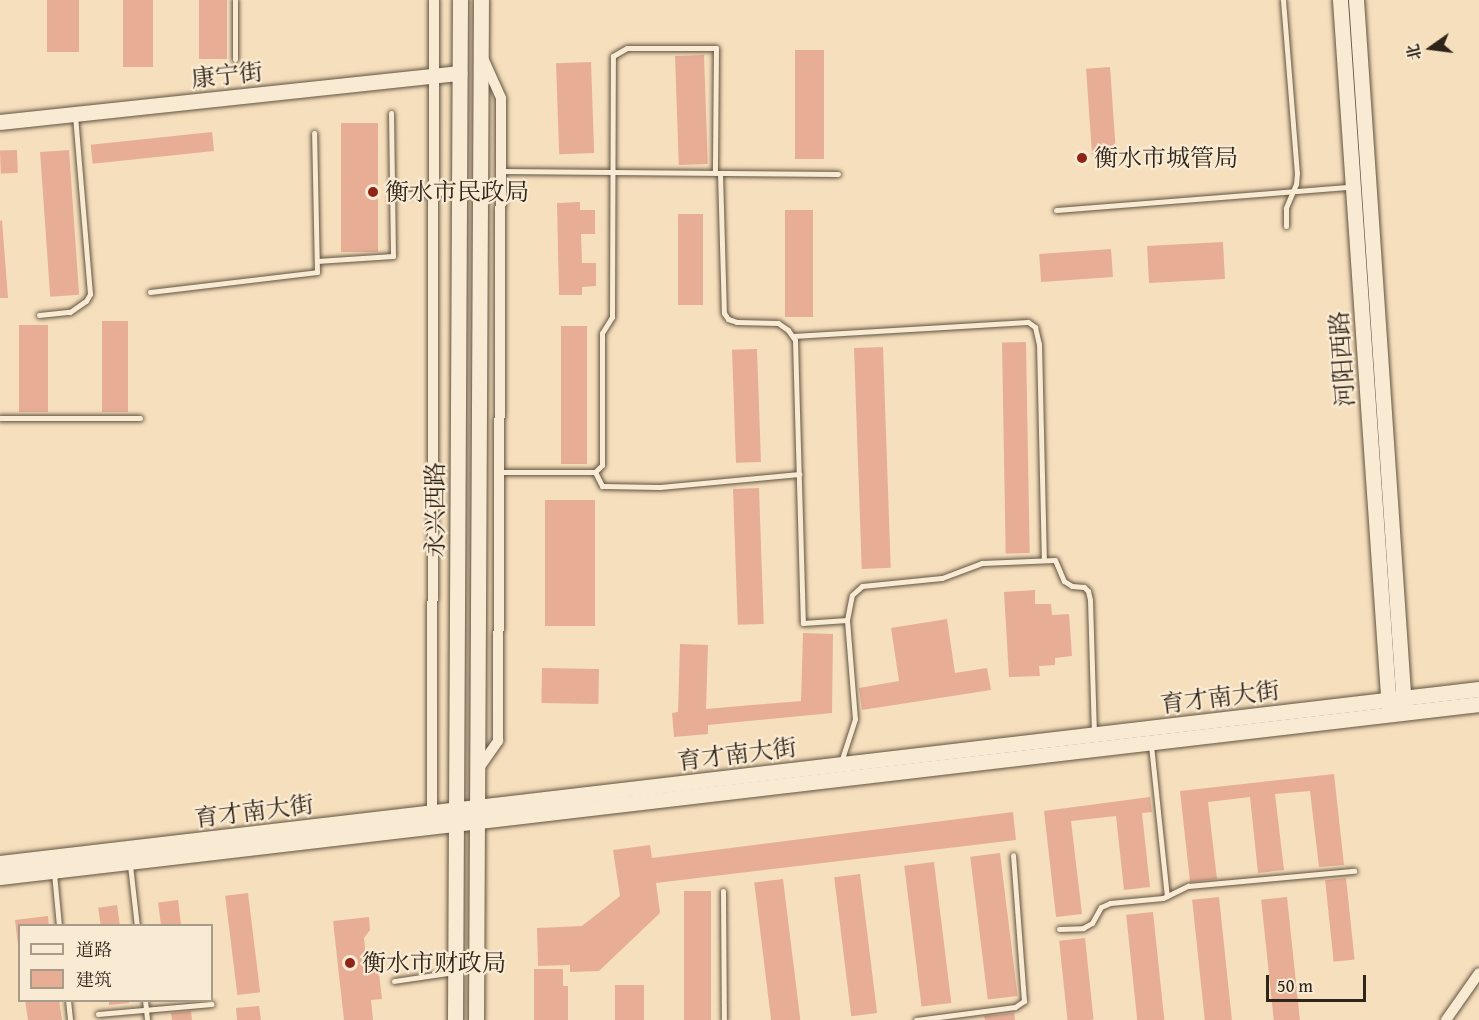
<!DOCTYPE html>
<html>
<head>
<meta charset="utf-8">
<style>
  body { margin:0 }
  #map { position:relative; width:1479px; height:1020px; overflow:hidden; background:#f6dfbc; font-family:"Gentium Book Plus","Noto Serif SC",serif }
  div>[style] { position:absolute }
  [style*='--x'] { left:calc(var(--x)*1px); top:calc(var(--y)*1px); width:calc(var(--w)*1px); rotate:calc(var(--a)*1deg) }
  .building>* { inset:0; background:#e7ae95; transform-origin:0 0 }
  .roads { filter:drop-shadow(0 0 2px #615342) drop-shadow(0 0 2px #615342) }
  .lane>* { height:5px; margin:-2.5px; padding:0 2.5px; transform-origin:2.5px; border-radius:2.5px; background:#f9ead3 }
  .street>* { height:10px; margin:-5px; padding:0 5px; transform-origin:5px; border-radius:5px; background:#f9ead3 }
  .secondary>* { height:15px; margin:-7.5px; padding:0 7.5px; transform-origin:7.5px; border-radius:7.5px; background:#f9ead3 }
  .dots>* { width:16px; height:16px; translate:-50% -50%; box-sizing:border-box; border:3px solid #f9ead3; border-radius:50% }
  span { translate:-50% -50%; white-space:nowrap; text-align:center; line-height:1.15; -webkit-text-stroke:4.5px #f9ead3; paint-order:stroke }
  .street-label { font-size:24px; color:#2f2419 }
  .poi-label { font-size:24px; color:#2f2419 }
  .left { translate:0 -50%; text-align:left }
  .legend { position:absolute; left:18px; top:924px; width:195px; height:78px; box-sizing:border-box; background:#f9ead3; border:2px solid #a89b89; margin:0; padding:8px 10px; list-style:none; font-size:18px; color:#2f2419 }
  .legend li { display:flex; align-items:center; gap:12px; height:30px }
  .legend b { width:30px; border:2px solid #a89b89 }
  .north { position:absolute; left:1401px; top:18px; width:60px; height:60px; -webkit-text-stroke:4px #f9ead3; paint-order:stroke; rotate:256deg; font-size:16px; font-weight:700; line-height:24px; text-align:center; color:#2f2419 }
  .north::after { content:''; display:block; margin:auto; width:21px; height:27px; background:#2f2419; clip-path:polygon(50% 0,100% 100%,50% 72%,0 100%) }
  .scale { position:absolute; left:1266px; top:975px; width:100px; height:27px; box-sizing:border-box; border:3px solid #2f2419; border-top:0; padding-left:8px; font-size:18px; line-height:21px; white-space:nowrap; color:#2f2419; -webkit-text-stroke:4px #f9ead3; paint-order:stroke }
</style>
</head>
<body>
<div id="map">
  <div class="building">
    <div style="left:47px;top:0;width:32px;height:52px"></div>
    <div style="left:123px;top:0;width:30px;height:67px"></div>
    <div style="left:199px;top:0;width:28px;height:59px"></div>
    <div style="left:795px;top:50px;width:29px;height:109px"></div>
    <div style="left:704px;top:55px;width:109px;height:29px;rotate:88deg"></div>
    <div style="left:591px;top:62px;width:91px;height:35px;rotate:88deg"></div>
    <div style="left:1110px;top:67px;width:86px;height:24px;rotate:86deg"></div>
    <div style="left:341px;top:123px;width:37px;height:129px"></div>
    <div style="left:212px;top:132px;width:19px;height:122px;rotate:84deg"></div>
    <div style="left:17px;top:150px;width:23px;height:17px;rotate:88deg"></div>
    <div style="left:69px;top:150px;width:145px;height:29px;rotate:86deg"></div>
    <div style="clip-path:polygon(580px 202px,580px 210px,595px 210px,595px 234px,581px 234px,582px 263px,596px 263px,596px 286px,582px 287px,582px 295px,559px 295px,557px 203px)"></div>
    <div style="left:785px;top:210px;width:28px;height:107px"></div>
    <div style="left:678px;top:214px;width:25px;height:91px"></div>
    <div style="clip-path:polygon(2px 220px,8px 298px,0 298px,0 221px)"></div>
    <div style="left:1223px;top:242px;width:37px;height:76px;rotate:87deg"></div>
    <div style="left:1111px;top:249px;width:28px;height:72px;rotate:86deg"></div>
    <div style="left:102px;top:321px;width:26px;height:91px"></div>
    <div style="left:19px;top:325px;width:29px;height:87px"></div>
    <div style="left:561px;top:326px;width:26px;height:138px"></div>
    <div style="left:1026px;top:342px;width:211px;height:24px;rotate:89deg"></div>
    <div style="left:883px;top:347px;width:221px;height:29px;rotate:88deg"></div>
    <div style="left:757px;top:349px;width:113px;height:25px;rotate:88deg"></div>
    <div style="left:759px;top:488px;width:136px;height:26px;rotate:88deg"></div>
    <div style="left:545px;top:500px;width:50px;height:126px"></div>
    <div style="clip-path:polygon(1035px 590px,1035px 604px,1051px 604px,1052px 615px,1069px 614px,1072px 656px,1055px 658px,1055px 665px,1039px 666px,1040px 676px,1009px 677px,1004px 592px)"></div>
    <div style="clip-path:polygon(947px 619px,955px 673px,987px 668px,991px 690px,862px 710px,859px 688px,899px 681px,891px 628px)"></div>
    <div style="clip-path:polygon(803px 633px,833px 634px,832px 713px,708px 725px,708px 734px,674px 737px,672px 713px,678px 712px,680px 644px,708px 645px,706px 709px,801px 701px)"></div>
    <div style="left:542px;top:668px;width:57px;height:35px;rotate:1deg"></div>
    <div style="clip-path:polygon(1334px 774px,1344px 865px,1319px 867px,1310px 791px,1275px 794px,1284px 870px,1258px 873px,1250px 797px,1208px 802px,1217px 879px,1190px 882px,1180px 791px)"></div>
    <div style="clip-path:polygon(1150px 797px,1152px 812px,1142px 813px,1150px 887px,1124px 890px,1116px 816px,1071px 821px,1082px 914px,1056px 917px,1044px 811px)"></div>
    <div style="clip-path:polygon(1013px 812px,1016px 840px,656px 883px,660px 913px,599px 971px,570px 972px,570px 965px,538px 966px,537px 928px,582px 926px,620px 896px,613px 850px,650px 845px,652px 858px)"></div>
    <div style="left:1000px;top:853px;width:144px;height:30px;rotate:83deg"></div>
    <div style="left:934px;top:862px;width:142px;height:30px;rotate:83deg"></div>
    <div style="left:860px;top:874px;width:140px;height:26px;rotate:83deg"></div>
    <div style="left:1346px;top:878px;width:82px;height:21px;rotate:84deg"></div>
    <div style="left:783px;top:879px;width:142px;height:29px;rotate:83deg"></div>
    <div style="left:684px;top:891px;width:27px;height:129px"></div>
    <div style="left:248px;top:893px;width:100px;height:23px;rotate:83deg"></div>
    <div style="left:1219px;top:897px;width:124px;height:27px;rotate:84deg"></div>
    <div style="left:1287px;top:897px;width:124px;height:26px;rotate:84deg"></div>
    <div style="left:178px;top:900px;width:26px;height:20px;rotate:83deg"></div>
    <div style="left:117px;top:905px;width:21px;height:19px;rotate:82deg"></div>
    <div style="left:1153px;top:912px;width:109px;height:27px;rotate:84deg"></div>
    <div style="clip-path:polygon(48px 916px,49px 926px,20px 926px,18px 945px,15px 920px)"></div>
    <div style="clip-path:polygon(369px 917px,370px 930px,364px 938px,367px 965px,378px 964px,382px 999px,371px 1000px,373px 1020px,344px 1020px,333px 921px)"></div>
    <div style="left:1085px;top:938px;width:82px;height:26px;rotate:84deg"></div>
    <div style="clip-path:polygon(534px 969px,563px 969px,563px 986px,568px 986px,568px 1020px,534px 1020px)"></div>
    <div style="left:615px;top:985px;width:29px;height:35px"></div>
    <div style="clip-path:polygon(25px 1000px,59px 1000px,62px 1020px,28px 1020px)"></div>
    <div style="clip-path:polygon(109px 1000px,128px 1000px,129px 1003px,109px 1005px)"></div>
    <div style="clip-path:polygon(259px 1006px,261px 1020px,237px 1020px,236px 1008px)"></div>
    <div style="clip-path:polygon(191px 1011px,192px 1020px,172px 1020px,171px 1013px)"></div>
    <div style="clip-path:polygon(1014px 1013px,1015px 1020px,985px 1020px,984px 1016px)"></div>
  </div>
  <div class="roads">
    <div class="lane">
      <div style="--x:1283;--y:0;--w:174;--a:85.4"></div>
      <div style="--x:1297;--y:173;--w:11;--a:95"></div>
      <div style="--x:1296;--y:184;--w:26;--a:113"></div>
      <div style="--x:1286;--y:208;--w:18;--a:90"></div>
      <div style="--x:235;--y:59;--w:59;--a:-90"></div>
      <div style="--x:500;--y:171;--w:338;--a:0.5"></div>
      <div style="--x:720;--y:173;--w:140;--a:88.4"></div>
      <div style="--x:724;--y:313;--w:7;--a:56"></div>
      <div style="--x:728;--y:319;--w:9;--a:18"></div>
      <div style="--x:737;--y:322;--w:41;--a:1.4"></div>
      <div style="--x:778;--y:323;--w:12;--a:35"></div>
      <div style="--x:788;--y:330;--w:12;--a:55"></div>
      <div style="--x:795;--y:340;--w:283;--a:88.4"></div>
      <div style="--x:803;--y:623;--w:44;--a:-3.9"></div>
      <div style="--x:847;--y:620;--w:99;--a:85.4"></div>
      <div style="--x:855;--y:719;--w:45;--a:108"></div>
      <div style="--x:392;--y:195;--w:64;--a:-2.7"></div>
      <div style="--x:1056;--y:210;--w:296;--a:-4.5"></div>
      <div style="--x:317;--y:261;--w:76;--a:-3.8"></div>
      <div style="--x:393;--y:256;--w:143;--a:-90.8"></div>
      <div style="--x:150;--y:292;--w:168;--a:-6.8"></div>
      <div style="--x:317;--y:272;--w:139;--a:-91.2"></div>
      <div style="--x:39;--y:315;--w:31;--a:-6"></div>
      <div style="--x:70;--y:312;--w:19;--a:-35"></div>
      <div style="--x:86;--y:301;--w:8;--a:-60"></div>
      <div style="--x:90;--y:294;--w:180;--a:-94.8"></div>
      <div style="--x:793;--y:336;--w:235;--a:-3.4"></div>
      <div style="--x:1028;--y:322;--w:9;--a:36"></div>
      <div style="--x:1035;--y:327;--w:17;--a:77"></div>
      <div style="--x:1039;--y:344;--w:215;--a:88.7"></div>
      <div style="--x:0;--y:418;--w:140;--a:0"></div>
      <div style="--x:499;--y:472;--w:96;--a:0"></div>
      <div style="--x:595;--y:472;--w:16;--a:63"></div>
      <div style="--x:602;--y:486;--w:58;--a:1"></div>
      <div style="--x:660;--y:487;--w:140;--a:-5.3"></div>
      <div style="--x:595;--y:472;--w:10;--a:-45"></div>
      <div style="--x:602;--y:465;--w:132;--a:-90"></div>
      <div style="--x:602;--y:333;--w:19;--a:-58"></div>
      <div style="--x:612;--y:317;--w:261;--a:-89.8"></div>
      <div style="--x:613;--y:56;--w:16;--a:-30"></div>
      <div style="--x:627;--y:48;--w:89;--a:0"></div>
      <div style="--x:716;--y:48;--w:125;--a:90.5"></div>
      <div style="--x:847;--y:620;--w:25;--a:-79"></div>
      <div style="--x:852;--y:595;--w:13;--a:-42"></div>
      <div style="--x:862;--y:586;--w:80;--a:-5.7"></div>
      <div style="--x:942;--y:578;--w:43;--a:-20.6"></div>
      <div style="--x:982;--y:563;--w:73;--a:-2.4"></div>
      <div style="--x:1055;--y:560;--w:23;--a:67"></div>
      <div style="--x:1064;--y:581;--w:9;--a:32"></div>
      <div style="--x:1072;--y:586;--w:12;--a:5"></div>
      <div style="--x:1084;--y:587;--w:6;--a:45"></div>
      <div style="--x:1088;--y:591;--w:9;--a:77"></div>
      <div style="--x:1090;--y:600;--w:132;--a:88.3"></div>
      <div style="--x:1151;--y:745;--w:152;--a:84"></div>
      <div style="--x:130;--y:865;--w:61;--a:83.5"></div>
      <div style="--x:54;--y:873;--w:53;--a:84.6"></div>
      <div style="--x:723;--y:891;--w:129;--a:89.6"></div>
      <div style="--x:1059;--y:929;--w:24;--a:-2"></div>
      <div style="--x:1083;--y:928;--w:10;--a:-29"></div>
      <div style="--x:1092;--y:923;--w:18;--a:-61"></div>
      <div style="--x:1101;--y:907;--w:10;--a:-24"></div>
      <div style="--x:1110;--y:903;--w:53;--a:-5.4"></div>
      <div style="--x:1163;--y:898;--w:28;--a:-26"></div>
      <div style="--x:1188;--y:886;--w:167;--a:-5.2"></div>
      <div style="--x:394;--y:981;--w:62;--a:-8.4"></div>
      <div style="--x:68;--y:1000;--w:20;--a:84"></div>
      <div style="--x:145;--y:1000;--w:20;--a:84"></div>
      <div style="--x:98;--y:1014;--w:114;--a:-5"></div>
      <div style="--x:916;--y:1020;--w:100;--a:-7.5"></div>
      <div style="--x:1015;--y:1007;--w:11;--a:-34"></div>
      <div style="--x:1024;--y:1001;--w:146;--a:-94.3"></div>
    </div>
    <div class="street">
      <div style="--x:477;--y:771;--w:37;--a:-55"></div>
      <div style="--x:498;--y:741;--w:643;--a:-89.73"></div>
      <div style="--x:501;--y:98;--w:44;--a:-114.2"></div>
      <div style="--x:432;--y:812;--w:812;--a:-89.86"></div>
      <div style="--x:1446;--y:1020;--w:57;--a:-54.9"></div>
    </div>
    <div class="secondary">
      <div style="--x:1340;--y:0;--w:711;--a:86.05"></div>
      <div style="--x:1356;--y:0;--w:709;--a:86.12"></div>
      <div style="--x:0;--y:122;--w:462;--a:-6.1"></div>
      <div style="--x:0;--y:863;--w:1489;--a:-6.71"></div>
      <div style="--x:0;--y:877;--w:1489;--a:-6.67"></div>
      <div style="--x:455;--y:1020;--w:1020;--a:-89.72"></div>
      <div style="--x:476;--y:1020;--w:1020;--a:-89.72"></div>
    </div>
  </div>
  <div class="dots">
    <div style="left:1082px;top:158px;background:#8f2418"></div>
    <div style="left:373px;top:192px;background:#8f2418"></div>
    <div style="left:350px;top:963px;background:#8f2418"></div>
  </div>
  <div class="street-label">
    <span style="left:227px;top:75px;rotate:-6deg">康宁街</span>
    <span style="left:1342px;top:359px;rotate:-94deg">河阳西路</span>
    <span style="left:435px;top:510px;rotate:-90deg">永兴西路</span>
    <span style="left:1220px;top:697px;rotate:-7deg">育才南大街</span>
    <span style="left:737px;top:754px;rotate:-7deg">育才南大街</span>
    <span style="left:254px;top:811px;rotate:-7deg">育才南大街</span>
  </div>
  <div class="poi-label">
    <span class="left" style="left:1094px;top:158px">衡水市城管局</span>
    <span class="left" style="left:385px;top:192px">衡水市民政局</span>
    <span class="left" style="left:362px;top:963px">衡水市财政局</span>
  </div>
  <ul class="legend">
  <li><b style="height:8px;background:#f9ead3"></b>道路</li>
  <li><b style="height:16px;background:#e7ae95"></b>建筑</li>
  </ul>
  <div class="north">北</div>
  <div class="scale">50 m</div>
</div>
</body>
</html>
